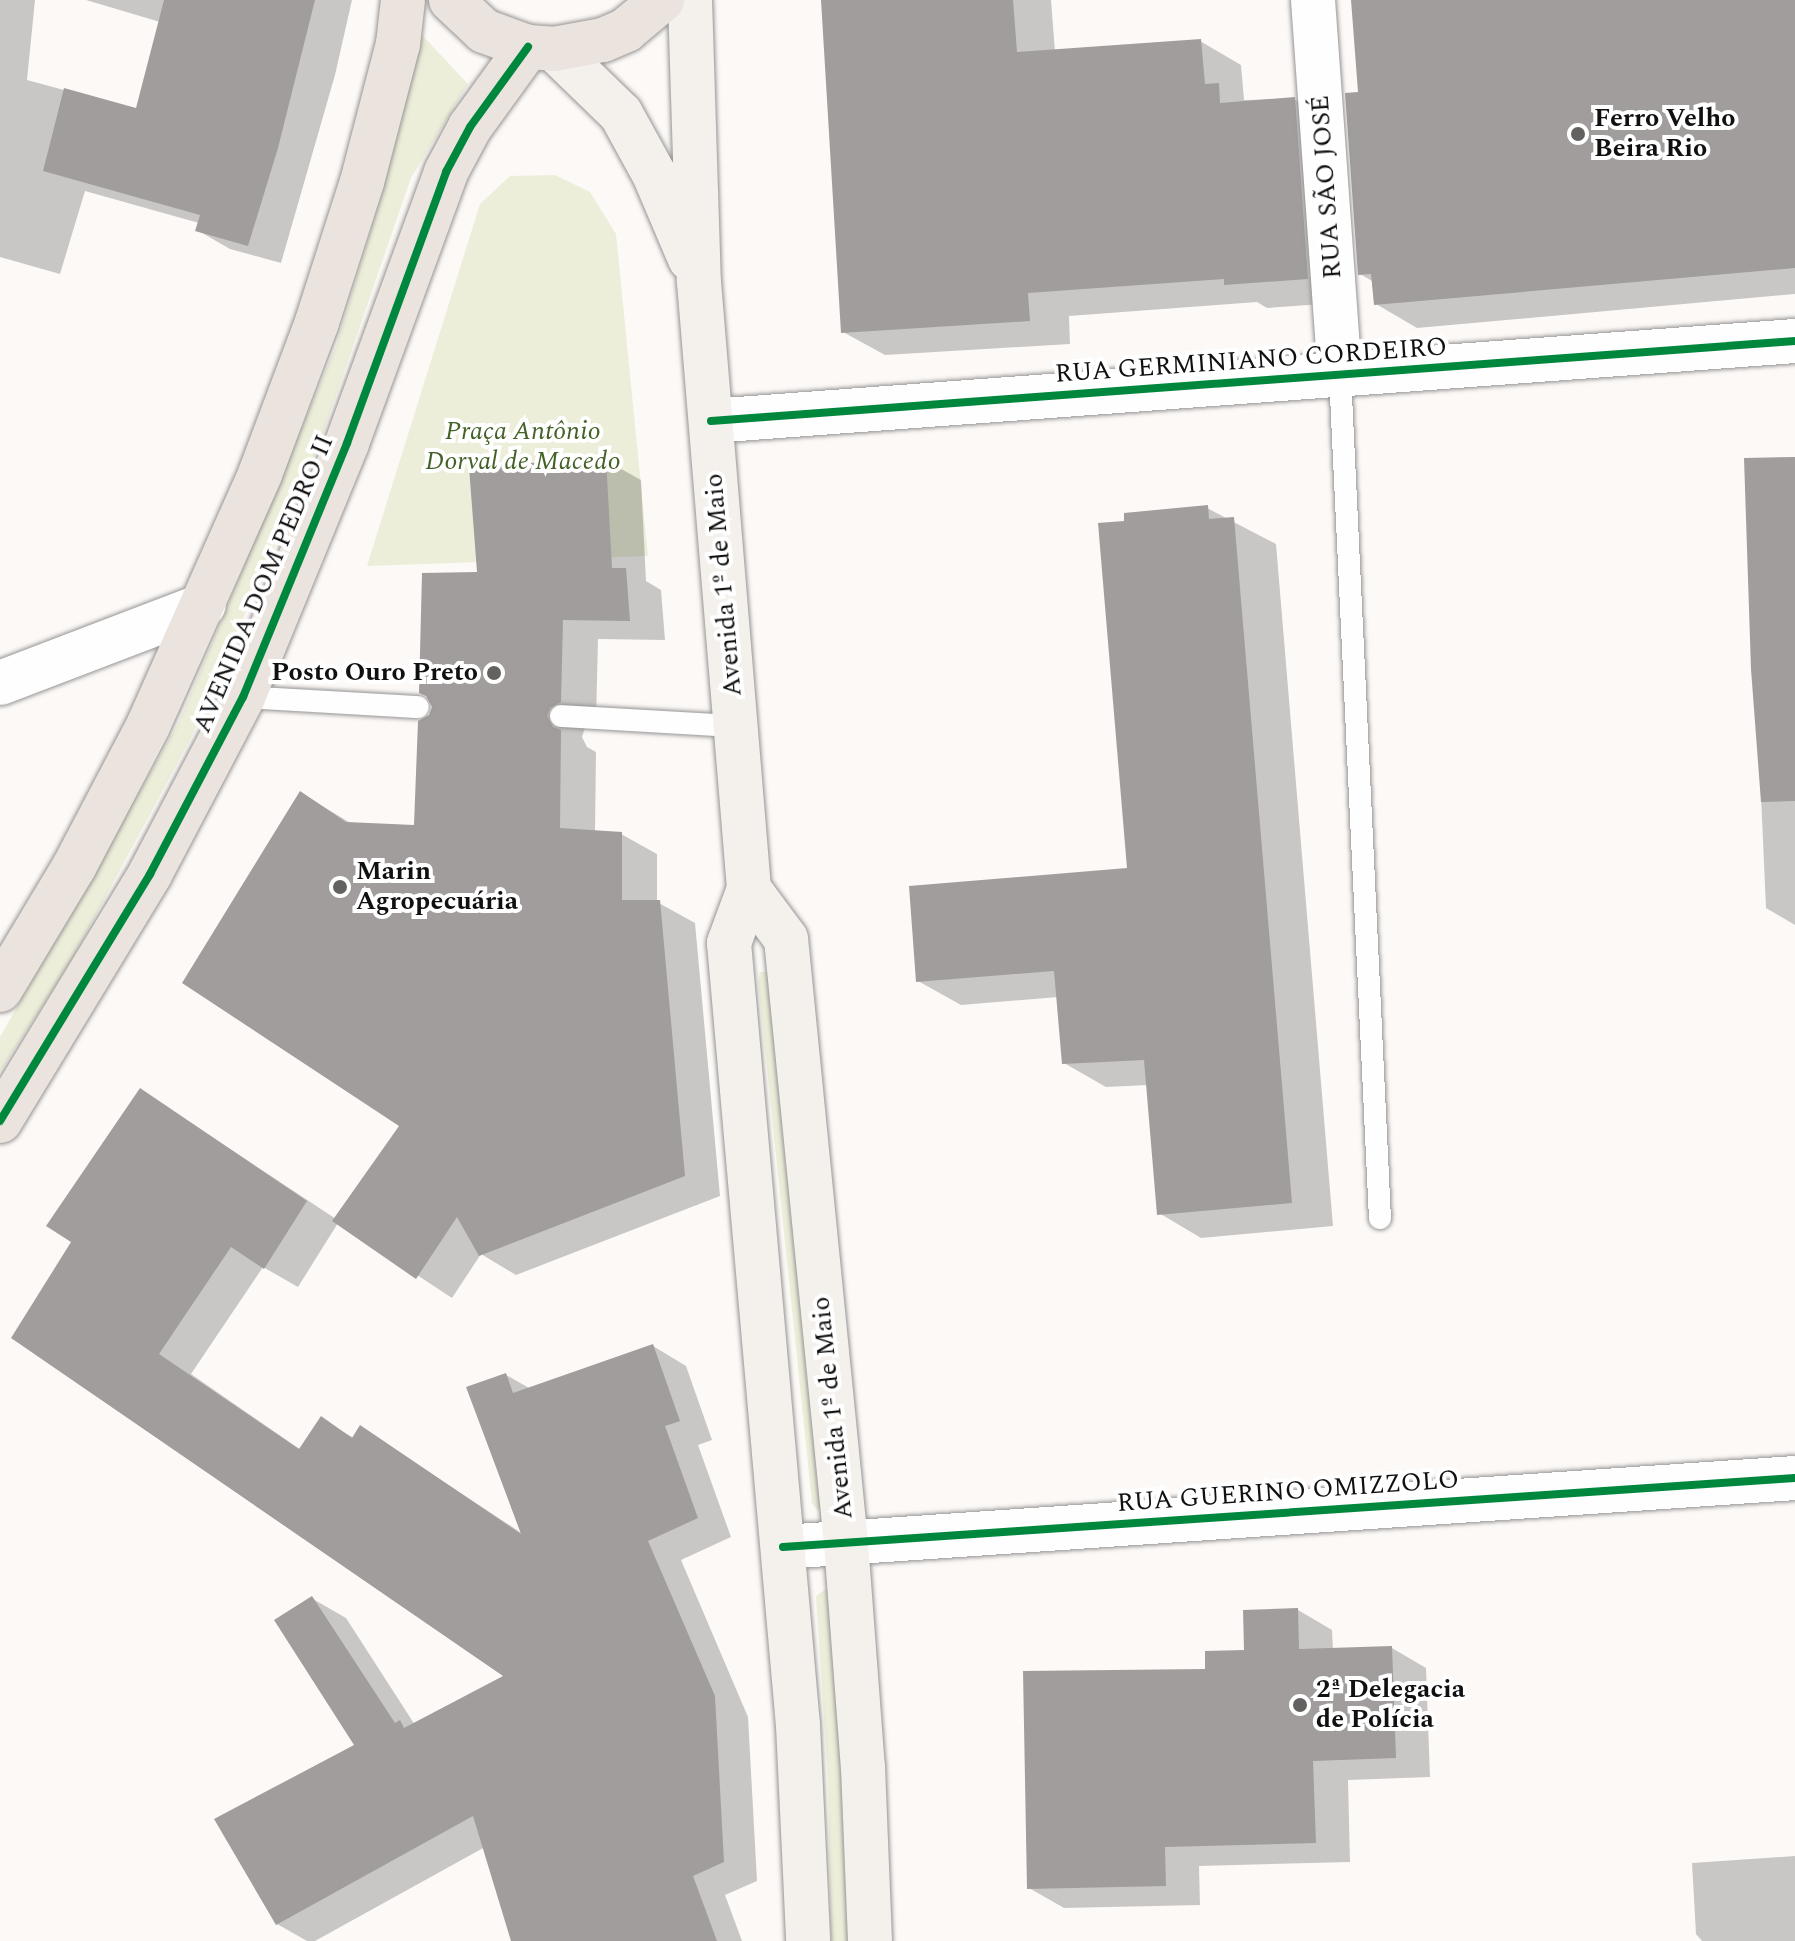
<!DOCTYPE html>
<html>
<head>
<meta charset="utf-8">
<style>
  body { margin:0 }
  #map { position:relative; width:1795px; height:1941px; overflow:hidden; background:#fcf9f7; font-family:Spectral,serif }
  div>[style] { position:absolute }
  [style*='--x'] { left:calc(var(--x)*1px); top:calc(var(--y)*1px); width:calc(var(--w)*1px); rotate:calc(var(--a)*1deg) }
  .green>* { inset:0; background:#eceed9 }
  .shadow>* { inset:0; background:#0003 }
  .building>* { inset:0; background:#a09d9c }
  .roads { filter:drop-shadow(0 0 2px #969594) drop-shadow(0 0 2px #969594) }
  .service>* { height:22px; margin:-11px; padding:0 11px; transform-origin:11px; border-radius:11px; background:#fffefe }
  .minor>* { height:44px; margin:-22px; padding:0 22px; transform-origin:22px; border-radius:22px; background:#fffefe }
  .secondary>* { height:44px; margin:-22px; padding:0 22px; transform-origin:22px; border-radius:22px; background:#f4f1ed }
  .primary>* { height:44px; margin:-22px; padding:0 22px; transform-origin:22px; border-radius:22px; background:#ebe3dd }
  .cycleway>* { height:8px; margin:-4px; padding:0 4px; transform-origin:4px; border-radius:4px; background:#00873e }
  .dots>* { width:22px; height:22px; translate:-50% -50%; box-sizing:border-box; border:4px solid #fff; border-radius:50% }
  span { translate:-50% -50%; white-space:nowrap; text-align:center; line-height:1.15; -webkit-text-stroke:8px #fff; paint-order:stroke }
  .poi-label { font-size:26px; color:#101010; font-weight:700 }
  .left { translate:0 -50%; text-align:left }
  .right { translate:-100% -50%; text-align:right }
  .street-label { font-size:26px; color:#101010 }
  .park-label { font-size:26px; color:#446127; font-style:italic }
</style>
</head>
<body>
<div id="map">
  <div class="green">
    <div style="clip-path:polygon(422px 35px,468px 84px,411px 178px,321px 439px,192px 736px,71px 961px,0 1072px,0 1037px,179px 722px,336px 346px,384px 186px)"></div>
    <div style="clip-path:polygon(555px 175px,590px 192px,616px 234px,648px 556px,367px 566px,480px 204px,510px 176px)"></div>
    <div style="clip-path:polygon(760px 972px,770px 972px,824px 1510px,816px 1509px,812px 1503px,758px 981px)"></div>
    <div style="clip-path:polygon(826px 1589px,835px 1591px,850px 1941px,831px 1941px,828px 1780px,816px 1596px)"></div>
  </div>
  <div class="shadow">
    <div style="clip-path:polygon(0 0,35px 0,27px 80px,138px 110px,160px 22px,86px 0,352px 0,335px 75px,281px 263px,230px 249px,197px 230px,199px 223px,85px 191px,60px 274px,0 257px)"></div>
    <div style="clip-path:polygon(822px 0,1051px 0,1055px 52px,1200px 41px,1241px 65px,1244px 100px,1294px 99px,1336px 123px,1349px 302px,1267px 308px,1257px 302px,1069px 316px,1070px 344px,885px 355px,843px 332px)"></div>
    <div style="clip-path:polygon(1353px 0,1795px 0,1795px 294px,1417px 328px,1376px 304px,1374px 282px,1360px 274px,1360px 94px)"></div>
    <div style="clip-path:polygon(1795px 459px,1795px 925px,1766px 908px,1746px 460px)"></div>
    <div style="clip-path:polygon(605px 460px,641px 480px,646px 581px,661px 590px,665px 640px,598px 639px,596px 722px,585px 728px,582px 737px,587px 747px,596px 752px,595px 832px,621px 834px,657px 854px,657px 902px,695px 923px,720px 1196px,516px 1275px,481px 1254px,452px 1298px,338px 1223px,298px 1287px,263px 1267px,191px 1374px,301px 1450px,321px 1419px,354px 1438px,361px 1427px,523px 1534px,506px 1375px,531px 1389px,653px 1346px,686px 1366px,712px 1440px,698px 1445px,731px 1537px,681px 1560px,748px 1717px,757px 1881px,725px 1895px,742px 1941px,514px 1941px,485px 1847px,315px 1941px,307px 1941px,277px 1924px,357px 1745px,313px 1599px,346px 1618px,415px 1725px,507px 1676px,14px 1337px,74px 1242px,141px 1090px,336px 1219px,402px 1126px,301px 793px,352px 824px,416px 827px,431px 717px,479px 574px)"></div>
    <div style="clip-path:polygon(1207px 508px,1276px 544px,1333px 1226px,1201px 1238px,1159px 1213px,1148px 1085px,1106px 1087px,1064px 1063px,1058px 997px,961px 1005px,918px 981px,1129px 869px,1126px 523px)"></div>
    <div style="clip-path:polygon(1298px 1610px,1332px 1630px,1333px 1650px,1392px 1648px,1426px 1668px,1430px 1777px,1348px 1780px,1350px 1862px,1199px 1866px,1200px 1905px,1064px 1908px,1029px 1888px,1207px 1671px,1246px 1652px)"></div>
    <div style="clip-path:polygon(1795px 1856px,1795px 1941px,1702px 1941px,1696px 1934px,1692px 1863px)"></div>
  </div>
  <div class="building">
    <div style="clip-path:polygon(164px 0,315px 0,278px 148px,248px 246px,195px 231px,200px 215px,43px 171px,64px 88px,136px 108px)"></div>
    <div style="clip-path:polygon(821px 0,1013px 0,1017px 52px,1201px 39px,1205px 84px,1219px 83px,1220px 103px,1295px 97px,1308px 279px,1224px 285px,1224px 279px,1028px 293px,1030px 321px,841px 333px)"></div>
    <div style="clip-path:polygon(1351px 0,1795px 0,1795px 268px,1374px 305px,1371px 274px,1358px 275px,1345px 93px,1358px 92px)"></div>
    <div style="clip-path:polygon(1795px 457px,1795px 801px,1761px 802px,1751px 669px,1744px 458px)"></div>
    <div style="clip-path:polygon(606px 458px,612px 568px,626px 568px,630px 621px,563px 620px,561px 702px,550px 708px,547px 716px,553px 727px,561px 730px,560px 828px,622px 832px,622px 900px,660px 900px,685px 1176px,479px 1256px,457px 1217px,416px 1279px,332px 1221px,399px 1126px,182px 983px,300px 791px,346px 822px,414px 825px,418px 721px,429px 715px,432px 707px,426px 696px,419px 693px,422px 573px,477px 572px,469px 467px)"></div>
    <div style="clip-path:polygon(1208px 505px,1209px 519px,1234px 517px,1292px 1203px,1157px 1215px,1144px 1060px,1062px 1064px,1054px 971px,916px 982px,909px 886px,1127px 868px,1098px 523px,1124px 521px,1124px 513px)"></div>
    <div style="clip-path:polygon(140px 1088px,307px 1201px,264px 1269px,231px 1247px,159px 1354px,299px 1449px,321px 1416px,352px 1438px,360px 1425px,521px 1534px,466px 1387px,506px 1373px,513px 1393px,653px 1344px,680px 1421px,665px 1426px,698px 1518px,648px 1541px,715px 1696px,724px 1862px,693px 1876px,717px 1941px,511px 1941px,473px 1816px,276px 1925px,214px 1819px,354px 1745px,274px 1620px,312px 1596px,395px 1723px,400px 1720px,404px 1728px,503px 1676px,11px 1338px,71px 1242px,46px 1226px)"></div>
    <div style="clip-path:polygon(1298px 1608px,1299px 1649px,1392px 1646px,1396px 1758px,1313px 1761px,1316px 1843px,1165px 1847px,1166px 1886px,1027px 1889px,1023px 1671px,1205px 1669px,1205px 1651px,1244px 1650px,1243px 1610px)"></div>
  </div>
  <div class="roads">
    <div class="service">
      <div style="--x:1340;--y:374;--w:845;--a:87.29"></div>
      <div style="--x:243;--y:697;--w:175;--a:3.3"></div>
      <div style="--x:561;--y:716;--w:174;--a:3.3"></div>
    </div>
    <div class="minor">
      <div style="--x:1313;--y:0;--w:375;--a:85.9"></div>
      <div style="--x:711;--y:421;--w:1087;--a:-4.22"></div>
      <div style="--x:0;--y:683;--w:218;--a:-20.9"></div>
      <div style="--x:783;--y:1547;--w:1014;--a:-3.9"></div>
    </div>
    <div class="secondary">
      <div style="--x:690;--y:0;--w:282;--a:88.2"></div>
      <div style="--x:699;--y:282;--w:609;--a:85.29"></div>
      <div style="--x:749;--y:889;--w:58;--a:110.3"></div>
      <div style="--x:729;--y:943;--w:785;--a:84.96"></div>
      <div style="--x:798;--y:1725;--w:216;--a:87.3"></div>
      <div style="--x:554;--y:49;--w:93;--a:44.1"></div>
      <div style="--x:621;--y:114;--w:68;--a:61.2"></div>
      <div style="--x:654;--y:174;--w:92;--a:67"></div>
      <div style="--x:749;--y:889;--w:62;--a:53.5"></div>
      <div style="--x:786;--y:939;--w:607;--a:84.33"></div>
      <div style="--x:846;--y:1543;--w:225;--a:85.7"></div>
      <div style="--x:863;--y:1767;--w:174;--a:87.7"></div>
    </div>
    <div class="primary">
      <div style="--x:451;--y:0;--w:45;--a:43.2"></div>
      <div style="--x:484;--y:31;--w:47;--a:20"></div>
      <div style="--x:528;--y:47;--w:26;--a:4"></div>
      <div style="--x:554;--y:49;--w:50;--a:-10.4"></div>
      <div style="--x:603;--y:40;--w:25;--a:-23"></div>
      <div style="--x:626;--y:30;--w:47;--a:-39.8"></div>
      <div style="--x:0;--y:990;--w:144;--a:-59"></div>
      <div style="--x:74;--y:867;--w:159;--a:-62.3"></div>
      <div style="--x:148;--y:726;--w:276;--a:-66"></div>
      <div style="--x:260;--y:474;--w:162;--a:-69.4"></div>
      <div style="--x:317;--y:322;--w:147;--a:-72.2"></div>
      <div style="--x:362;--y:182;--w:143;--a:-75.4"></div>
      <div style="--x:398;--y:44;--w:44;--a:-83.5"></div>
      <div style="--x:0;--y:1121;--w:289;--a:-58.7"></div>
      <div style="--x:150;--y:874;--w:200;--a:-62.3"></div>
      <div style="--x:243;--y:697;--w:274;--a:-67.7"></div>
      <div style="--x:347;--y:443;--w:289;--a:-69.9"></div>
      <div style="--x:446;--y:172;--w:51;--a:-61.9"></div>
      <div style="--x:470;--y:127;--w:99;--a:-54.1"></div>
    </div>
  </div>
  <div class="cycleway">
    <div style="--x:711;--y:421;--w:1087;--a:-4.22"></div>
    <div style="--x:0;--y:1121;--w:289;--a:-58.7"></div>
    <div style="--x:150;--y:874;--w:200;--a:-62.3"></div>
    <div style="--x:243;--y:697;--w:274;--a:-67.7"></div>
    <div style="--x:347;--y:443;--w:289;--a:-69.9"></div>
    <div style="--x:446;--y:172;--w:51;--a:-61.9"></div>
    <div style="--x:470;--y:127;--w:99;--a:-54.1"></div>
    <div style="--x:783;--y:1547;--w:1014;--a:-3.9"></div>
  </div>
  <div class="dots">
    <div style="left:1578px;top:134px;background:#636261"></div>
    <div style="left:494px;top:673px;background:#636261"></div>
    <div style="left:340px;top:887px;background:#636261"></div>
    <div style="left:1300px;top:1705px;background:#636261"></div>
  </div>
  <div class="poi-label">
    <span class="left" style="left:1594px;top:134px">Ferro Velho<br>Beira Rio</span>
    <span class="right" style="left:478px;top:673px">Posto Ouro Preto</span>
    <span class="left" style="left:356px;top:887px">Marin<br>Agropecuária</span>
    <span class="left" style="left:1316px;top:1705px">2ª Delegacia<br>de Polícia</span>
  </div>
  <div class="street-label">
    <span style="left:1327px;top:187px;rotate:-94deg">RUA SÃO JOSÉ</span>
    <span style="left:1251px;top:361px;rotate:-4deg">RUA GERMINIANO CORDEIRO</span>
    <span style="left:264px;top:584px;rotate:-67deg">AVENIDA DOM PEDRO II</span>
    <span style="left:724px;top:585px;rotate:-95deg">Avenida 1º de Maio</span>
    <span style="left:833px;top:1408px;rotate:-96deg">Avenida 1º de Maio</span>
    <span style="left:1288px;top:1492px;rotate:-4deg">RUA GUERINO OMIZZOLO</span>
  </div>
  <div class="park-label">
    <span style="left:523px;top:447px">Praça Antônio<br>Dorval de Macedo</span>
  </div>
</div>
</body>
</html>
